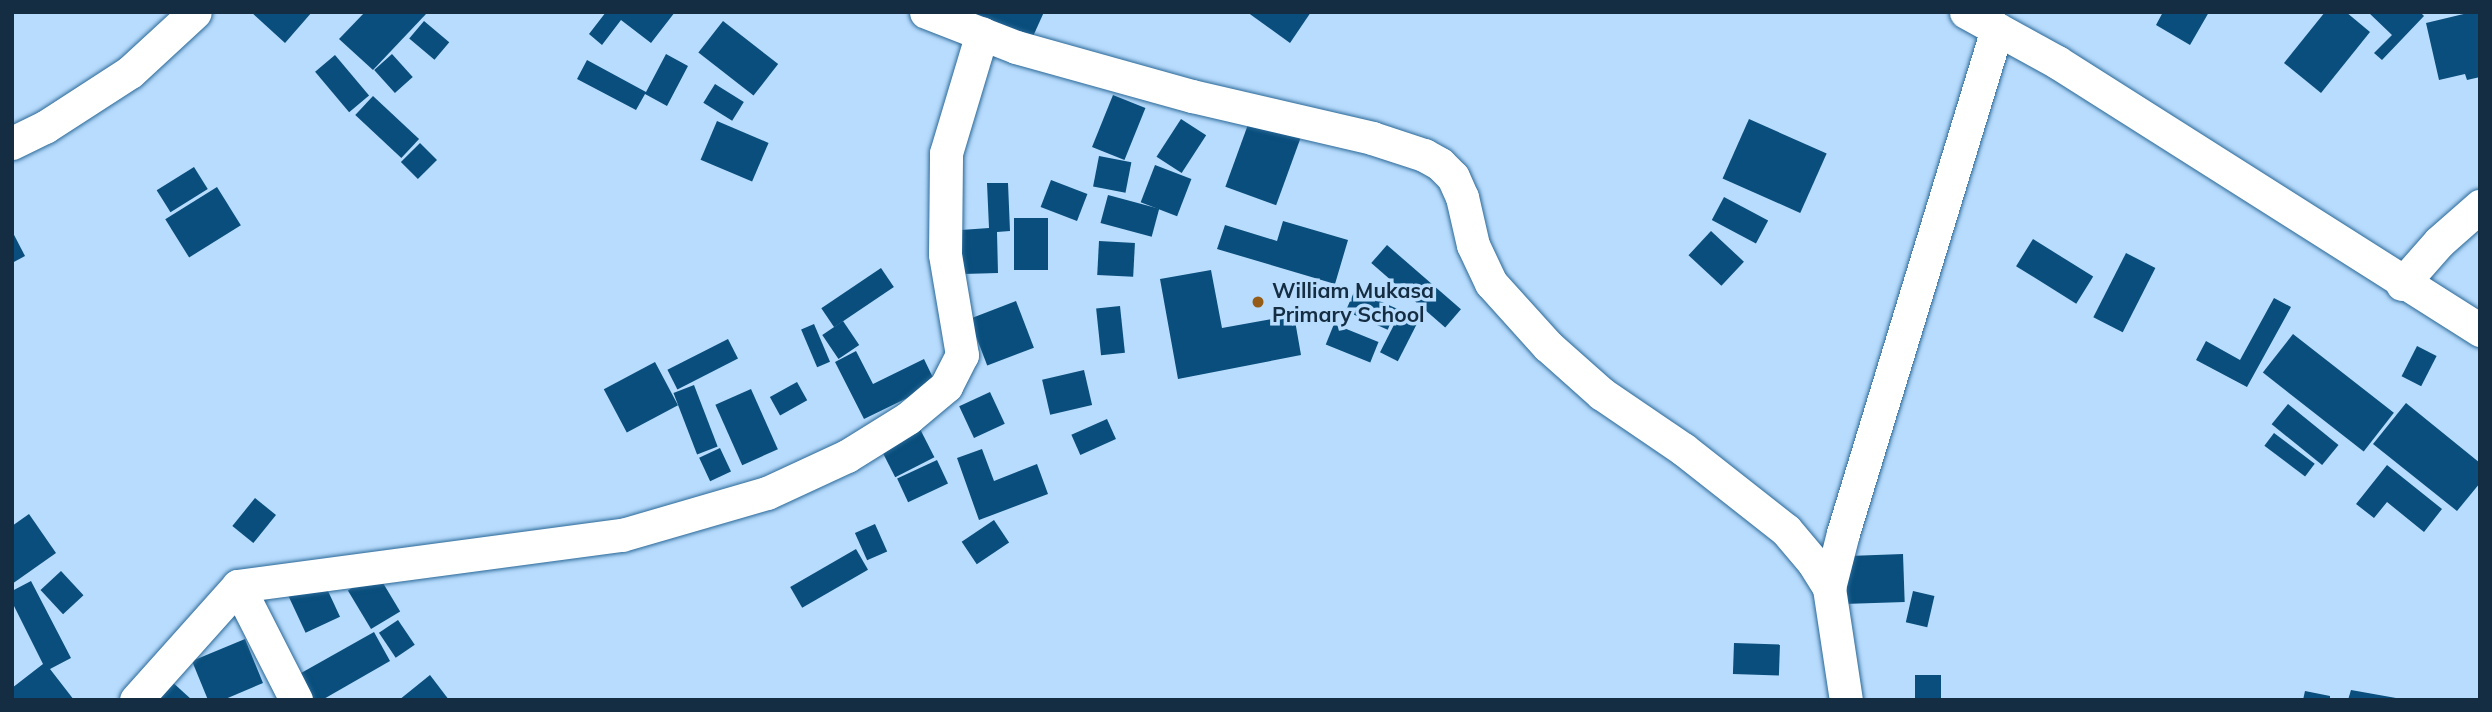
<!DOCTYPE html>
<html>
<head>
<meta charset="utf-8">
<style>
  body { margin:0 }
  #map { position:relative; width:2492px; height:712px; overflow:hidden; background:#b8dcfd; font-family:Mulish,sans-serif }
  div>[style] { position:absolute }
  [style*='--x'] { left:calc(var(--x)*1px); top:calc(var(--y)*1px); width:calc(var(--w)*1px); rotate:calc(var(--a)*1deg) }
  .building>* { inset:0; background:#094e7c; transform-origin:0 0 }
  .roads { filter:drop-shadow(0 0 2px #2a6897) drop-shadow(0 0 2px #2a6897) }
  .minor>* { height:33px; margin:-16.5px; padding:0 16.5px; transform-origin:16.5px; border-radius:16.5px; background:#fff }
  .dots>* { width:19px; height:19px; translate:-50% -50%; box-sizing:border-box; border:4px solid #b8dcfd; border-radius:50% }
  span { translate:-50% -50%; white-space:nowrap; text-align:center; line-height:1.15; -webkit-text-stroke:7px #b8dcfd; paint-order:stroke }
  .poi-label { font-size:21px; color:#142d42; font-weight:700 }
  .left { translate:0 -50%; text-align:left }
  .frame { position:absolute; inset:0; border:14px solid #142d42; pointer-events:none }
</style>
</head>
<body>
<div id="map">
  <div class="building">
    <div style="clip-path:polygon(251px 12px,312px 12px,285px 43px)"></div>
    <div style="clip-path:polygon(365px 12px,424px 12px,426px 14px,373px 70px,339px 39px)"></div>
    <div style="clip-path:polygon(606px 12px,675px 12px,651px 43px,621px 20px,602px 45px,589px 34px)"></div>
    <div style="clip-path:polygon(962px 12px,1044px 12px,1030px 43px)"></div>
    <div style="clip-path:polygon(1247px 12px,1311px 12px,1290px 43px)"></div>
    <div style="clip-path:polygon(2163px 12px,2209px 12px,2190px 45px,2156px 25px)"></div>
    <div style="clip-path:polygon(2325px 12px,2346px 12px,2370px 32px,2321px 93px,2284px 63px)"></div>
    <div style="clip-path:polygon(2368px 12px,2420px 12px,2424px 16px,2382px 60px,2374px 53px,2392px 35px)"></div>
    <div style="clip-path:polygon(2472px 12px,2480px 12px,2480px 77px,2467px 80px,2465px 74px,2439px 80px,2426px 23px)"></div>
    <div style="left:424px;top:21px;width:33px;height:23px;rotate:40deg"></div>
    <div style="left:723px;top:21px;width:70px;height:40px;rotate:38deg"></div>
    <div style="left:392px;top:54px;width:31px;height:24px;rotate:48deg"></div>
    <div style="clip-path:polygon(666px 54px,688px 66px,667px 106px,645px 94px,636px 110px,577px 79px,587px 60px,646px 92px)"></div>
    <div style="left:335px;top:55px;width:53px;height:26px;rotate:50deg"></div>
    <div style="left:715px;top:84px;width:34px;height:22px;rotate:32deg"></div>
    <div style="left:1113px;top:95px;width:35px;height:56px;rotate:22deg"></div>
    <div style="left:373px;top:96px;width:63px;height:26px;rotate:43deg"></div>
    <div style="left:1181px;top:119px;width:30px;height:45px;rotate:33deg"></div>
    <div style="left:1250px;top:119px;width:54px;height:72px;rotate:20deg"></div>
    <div style="left:1749px;top:119px;width:85px;height:65px;rotate:24deg"></div>
    <div style="left:717px;top:121px;width:56px;height:42px;rotate:23deg"></div>
    <div style="left:420px;top:143px;width:24px;height:27px;rotate:45deg"></div>
    <div style="left:1099px;top:156px;width:33px;height:31px;rotate:11deg"></div>
    <div style="left:1155px;top:165px;width:39px;height:40px;rotate:21deg"></div>
    <div style="left:194px;top:167px;width:26px;height:44px;rotate:58deg"></div>
    <div style="left:1051px;top:180px;width:39px;height:29px;rotate:21deg"></div>
    <div style="clip-path:polygon(987px 183px,1008px 183px,1010px 231px,997px 232px,998px 273px,963px 274px,961px 230px,989px 228px)"></div>
    <div style="left:217px;top:187px;width:45px;height:61px;rotate:58deg"></div>
    <div style="left:1108px;top:195px;width:53px;height:29px;rotate:15deg"></div>
    <div style="left:1724px;top:197px;width:50px;height:26px;rotate:28deg"></div>
    <div style="left:1048px;top:218px;width:52px;height:34px;rotate:90deg"></div>
    <div style="clip-path:polygon(1283px 221px,1348px 240px,1335px 284px,1217px 249px,1225px 225px,1277px 241px)"></div>
    <div style="clip-path:polygon(12px 231px,25px 256px,12px 263px)"></div>
    <div style="left:1711px;top:231px;width:45px;height:33px;rotate:43deg"></div>
    <div style="left:2033px;top:239px;width:71px;height:32px;rotate:32deg"></div>
    <div style="left:1099px;top:241px;width:36px;height:34px;rotate:3deg"></div>
    <div style="left:1387px;top:245px;width:98px;height:24px;rotate:41deg"></div>
    <div style="left:2126px;top:253px;width:33px;height:72px;rotate:27deg"></div>
    <div style="left:881px;top:268px;width:23px;height:72px;rotate:56deg"></div>
    <div style="clip-path:polygon(1211px 270px,1222px 328px,1294px 315px,1301px 355px,1178px 379px,1160px 279px)"></div>
    <div style="left:1355px;top:290px;width:46px;height:23px;rotate:24deg"></div>
    <div style="clip-path:polygon(2274px 298px,2291px 307px,2247px 387px,2196px 360px,2206px 341px,2240px 360px)"></div>
    <div style="left:1016px;top:301px;width:50px;height:50px;rotate:69deg"></div>
    <div style="left:1120px;top:306px;width:47px;height:24px;rotate:84deg"></div>
    <div style="left:1400px;top:313px;width:20px;height:44px;rotate:27deg"></div>
    <div style="left:843px;top:321px;width:29px;height:25px;rotate:56deg"></div>
    <div style="left:814px;top:324px;width:41px;height:14px;rotate:67deg"></div>
    <div style="left:1334px;top:324px;width:48px;height:22px;rotate:22deg"></div>
    <div style="left:2293px;top:334px;width:128px;height:49px;rotate:38deg"></div>
    <div style="left:728px;top:339px;width:22px;height:68px;rotate:63deg"></div>
    <div style="left:2417px;top:346px;width:22px;height:34px;rotate:27deg"></div>
    <div style="clip-path:polygon(856px 351px,873px 384px,924px 359px,936px 384px,864px 419px,835px 362px)"></div>
    <div style="left:655px;top:362px;width:49px;height:58px;rotate:62deg"></div>
    <div style="left:1084px;top:370px;width:36px;height:43px;rotate:77deg"></div>
    <div style="left:797px;top:382px;width:21px;height:31px;rotate:61deg"></div>
    <div style="left:694px;top:385px;width:66px;height:22px;rotate:69deg"></div>
    <div style="left:751px;top:389px;width:66px;height:39px;rotate:66deg"></div>
    <div style="left:990px;top:392px;width:35px;height:34px;rotate:65deg"></div>
    <div style="clip-path:polygon(2406px 403px,2480px 463px,2480px 483px,2457px 511px,2373px 444px)"></div>
    <div style="left:2288px;top:404px;width:65px;height:26px;rotate:39deg"></div>
    <div style="left:1107px;top:419px;width:22px;height:39px;rotate:66deg"></div>
    <div style="left:919px;top:427px;width:34px;height:44px;rotate:63deg"></div>
    <div style="left:2274px;top:433px;width:51px;height:16px;rotate:37deg"></div>
    <div style="left:720px;top:448px;width:26px;height:23px;rotate:65deg"></div>
    <div style="clip-path:polygon(982px 449px,994px 481px,1037px 464px,1048px 494px,979px 520px,957px 458px)"></div>
    <div style="left:937px;top:460px;width:26px;height:44px;rotate:65deg"></div>
    <div style="clip-path:polygon(2387px 465px,2442px 509px,2424px 532px,2387px 502px,2374px 518px,2356px 504px)"></div>
    <div style="left:255px;top:498px;width:27px;height:36px;rotate:39deg"></div>
    <div style="clip-path:polygon(29px 514px,56px 553px,12px 584px,12px 526px)"></div>
    <div style="left:994px;top:520px;width:27px;height:39px;rotate:56deg"></div>
    <div style="left:875px;top:524px;width:30px;height:22px;rotate:66deg"></div>
    <div style="left:856px;top:549px;width:24px;height:76px;rotate:60deg"></div>
    <div style="left:1903px;top:554px;width:48px;height:61px;rotate:88deg"></div>
    <div style="left:61px;top:571px;width:33px;height:28px;rotate:47deg"></div>
    <div style="left:377px;top:573px;width:45px;height:34px;rotate:59deg"></div>
    <div style="left:321px;top:576px;width:45px;height:38px;rotate:65deg"></div>
    <div style="clip-path:polygon(31px 581px,71px 658px,50px 669px,74px 700px,12px 700px,12px 688px,43px 664px,12px 602px,12px 591px)"></div>
    <div style="left:1913px;top:591px;width:22px;height:32px;rotate:13deg"></div>
    <div style="left:398px;top:620px;width:30px;height:23px;rotate:56deg"></div>
    <div style="clip-path:polygon(374px 632px,390px 661px,322px 700px,307px 700px,294px 677px)"></div>
    <div style="clip-path:polygon(245px 639px,263px 683px,223px 700px,208px 700px,192px 661px)"></div>
    <div style="left:1734px;top:643px;width:46px;height:31px;rotate:2deg"></div>
    <div style="clip-path:polygon(430px 675px,449px 700px,399px 700px)"></div>
    <div style="left:1915px;top:675px;width:26px;height:25px"></div>
    <div style="clip-path:polygon(170px 680px,192px 700px,151px 700px)"></div>
    <div style="clip-path:polygon(2351px 690px,2396px 698px,2396px 700px,2348px 700px)"></div>
    <div style="clip-path:polygon(2305px 691px,2330px 696px,2330px 700px,2303px 700px)"></div>
  </div>
  <div class="roads">
    <div class="minor">
      <div style="--x:926;--y:12;--w:97;--a:21.3"></div>
      <div style="--x:1016;--y:47;--w:183;--a:15.6"></div>
      <div style="--x:1192;--y:96;--w:185;--a:13.1"></div>
      <div style="--x:1372;--y:138;--w:55;--a:18.1"></div>
      <div style="--x:1424;--y:155;--w:18;--a:29"></div>
      <div style="--x:1440;--y:164;--w:18;--a:45"></div>
      <div style="--x:1453;--y:177;--w:22;--a:66"></div>
      <div style="--x:1462;--y:197;--w:49;--a:77.1"></div>
      <div style="--x:1473;--y:245;--w:42;--a:64.7"></div>
      <div style="--x:1491;--y:283;--w:85;--a:47.9"></div>
      <div style="--x:1548;--y:346;--w:72;--a:41.6"></div>
      <div style="--x:1602;--y:394;--w:98;--a:34.2"></div>
      <div style="--x:1683;--y:449;--w:131;--a:38.2"></div>
      <div style="--x:1786;--y:530;--w:42;--a:49.8"></div>
      <div style="--x:1813;--y:562;--w:31;--a:58"></div>
      <div style="--x:1829;--y:588;--w:113;--a:81.4"></div>
      <div style="--x:1966;--y:12;--w:104;--a:28.8"></div>
      <div style="--x:2057;--y:62;--w:501;--a:32.36"></div>
      <div style="--x:12;--y:143;--w:37;--a:-26"></div>
      <div style="--x:45;--y:127;--w:101;--a:-32.9"></div>
      <div style="--x:130;--y:72;--w:88;--a:-42.7"></div>
      <div style="--x:2402;--y:284;--w:56;--a:-48.6"></div>
      <div style="--x:2439;--y:242;--w:55;--a:-41.3"></div>
      <div style="--x:238;--y:586;--w:128;--a:63"></div>
      <div style="--x:1829;--y:588;--w:57;--a:-75.7"></div>
      <div style="--x:1843;--y:533;--w:527;--a:-73.01"></div>
      <div style="--x:136;--y:700;--w:153;--a:-48.2"></div>
      <div style="--x:238;--y:586;--w:387;--a:-7.6"></div>
      <div style="--x:622;--y:535;--w:151;--a:-16.2"></div>
      <div style="--x:767;--y:493;--w:88;--a:-24.8"></div>
      <div style="--x:847;--y:456;--w:72;--a:-31.9"></div>
      <div style="--x:908;--y:418;--w:50;--a:-40.1"></div>
      <div style="--x:946;--y:386;--w:35;--a:-63"></div>
      <div style="--x:962;--y:355;--w:102;--a:-99.6"></div>
      <div style="--x:945;--y:254;--w:101;--a:-89.4"></div>
      <div style="--x:946;--y:153;--w:125;--a:-73.3"></div>
    </div>
  </div>
  <div class="dots">
    <div style="left:1258px;top:302px;background:#955c17"></div>
  </div>
  <div class="poi-label">
    <span class="left" style="left:1272px;top:302px">William Mukasa<br>Primary School</span>
  </div>
  <div class="frame"></div>
</div>
</body>
</html>
